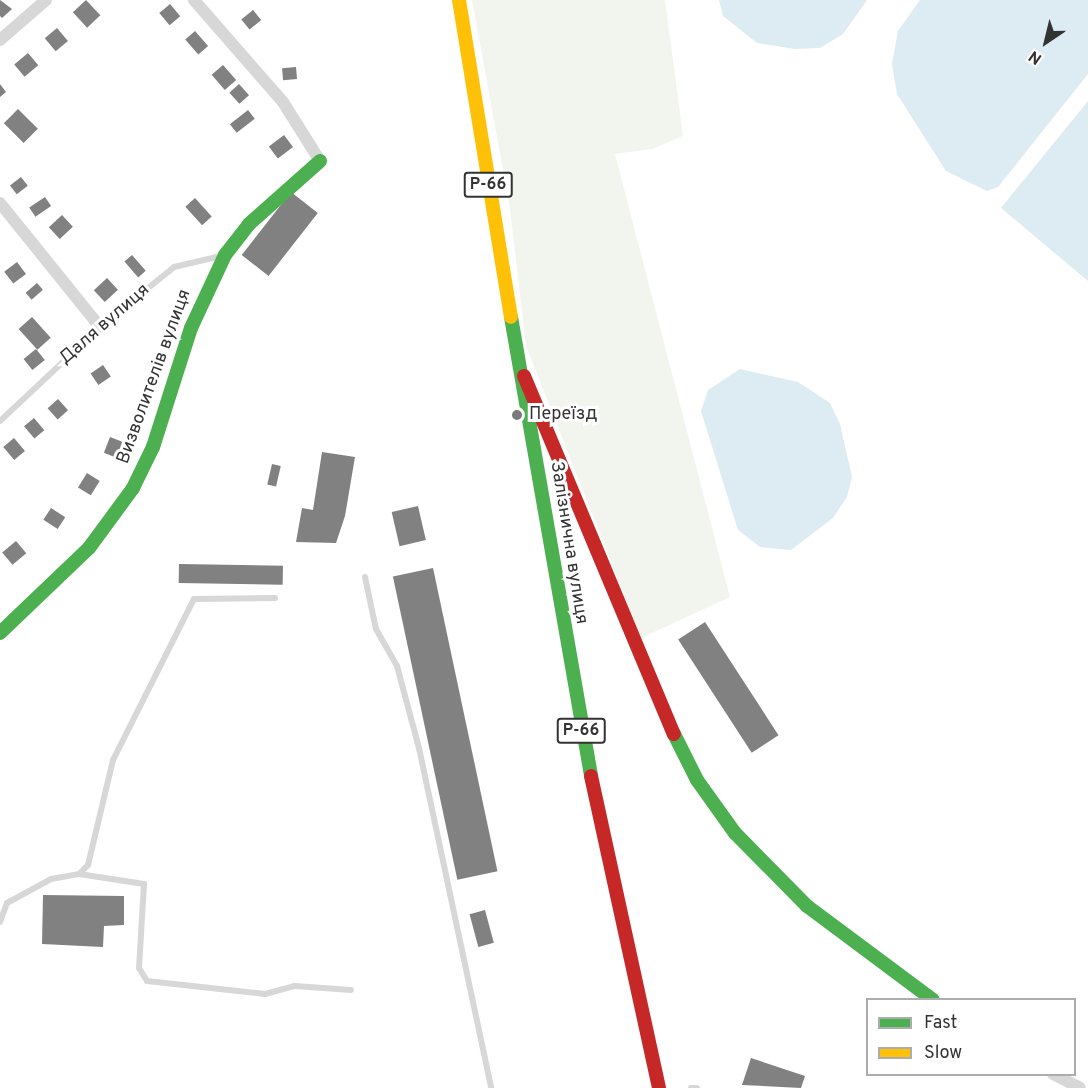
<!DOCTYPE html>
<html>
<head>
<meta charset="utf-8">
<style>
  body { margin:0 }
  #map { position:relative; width:1088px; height:1088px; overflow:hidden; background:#fff; font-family:Overpass,sans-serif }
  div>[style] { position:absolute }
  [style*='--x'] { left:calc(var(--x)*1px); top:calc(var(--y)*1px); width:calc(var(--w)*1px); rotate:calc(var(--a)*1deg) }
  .green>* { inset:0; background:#f1f5ed }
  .water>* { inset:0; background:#ddebf3 }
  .building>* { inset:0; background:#818181; transform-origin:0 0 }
  .lane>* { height:6px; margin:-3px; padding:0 3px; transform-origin:3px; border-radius:3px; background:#d7d7d7 }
  .street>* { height:12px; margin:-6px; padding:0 6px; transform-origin:6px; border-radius:6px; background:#d7d7d7 }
  .fast>* { height:14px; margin:-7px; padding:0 7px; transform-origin:7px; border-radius:7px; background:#4caf50 }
  .slow>* { height:14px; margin:-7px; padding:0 7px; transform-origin:7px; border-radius:7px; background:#ffc107 }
  .jam>* { height:14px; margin:-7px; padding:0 7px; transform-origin:7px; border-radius:7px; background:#c62828 }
  .dots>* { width:16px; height:16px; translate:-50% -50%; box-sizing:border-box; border:3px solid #fff; border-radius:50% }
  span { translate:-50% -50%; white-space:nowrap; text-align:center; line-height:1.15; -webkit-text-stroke:6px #fff; paint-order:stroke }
  .shield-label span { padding:2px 4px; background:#fff; border:2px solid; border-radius:4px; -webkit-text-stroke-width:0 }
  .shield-label { font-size:16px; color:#333; font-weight:700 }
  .street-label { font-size:18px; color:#333 }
  .poi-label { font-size:18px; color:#333 }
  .left { translate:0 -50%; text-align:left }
  .legend { position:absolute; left:866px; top:998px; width:210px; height:78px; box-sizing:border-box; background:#fff; border:2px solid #adadad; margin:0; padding:8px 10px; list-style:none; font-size:18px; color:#333 }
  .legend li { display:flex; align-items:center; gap:12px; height:30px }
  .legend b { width:30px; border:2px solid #adadad }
  .north { position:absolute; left:1016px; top:12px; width:60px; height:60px; -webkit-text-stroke:4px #fff; paint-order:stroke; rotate:215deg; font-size:16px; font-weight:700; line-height:24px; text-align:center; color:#333 }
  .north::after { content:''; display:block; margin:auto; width:21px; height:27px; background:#333; clip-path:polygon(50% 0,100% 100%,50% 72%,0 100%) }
</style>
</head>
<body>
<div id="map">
  <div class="green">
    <div style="clip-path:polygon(472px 0,665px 0,683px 136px,652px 149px,615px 154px,730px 597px,641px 638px,526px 346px,510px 209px)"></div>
  </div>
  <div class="water">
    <div style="clip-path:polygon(719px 0,867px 0,843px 34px,820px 48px,795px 49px,757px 43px,723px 16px)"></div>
    <div style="clip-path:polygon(920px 0,1088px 0,1088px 74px,998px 187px,987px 191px,946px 171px,897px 94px,892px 64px,898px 31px)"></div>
    <div style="clip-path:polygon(1088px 101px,1088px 281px,1001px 208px)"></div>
    <div style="clip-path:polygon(740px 369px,798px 382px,830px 403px,840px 424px,852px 477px,847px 497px,833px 518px,791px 550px,760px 547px,738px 530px,701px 411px,708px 390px)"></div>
  </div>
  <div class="building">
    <div style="clip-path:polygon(0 0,12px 9px,2px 18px,0 16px)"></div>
    <div style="left:86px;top:0;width:21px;height:18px;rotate:47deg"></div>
    <div style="left:170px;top:4px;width:16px;height:14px;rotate:50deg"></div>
    <div style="left:253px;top:10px;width:13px;height:15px;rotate:51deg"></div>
    <div style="left:57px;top:28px;width:17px;height:16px;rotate:50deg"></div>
    <div style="left:195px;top:31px;width:20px;height:13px;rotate:49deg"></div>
    <div style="left:28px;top:53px;width:16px;height:18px;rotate:50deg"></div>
    <div style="left:223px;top:65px;width:20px;height:15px;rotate:49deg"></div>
    <div style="left:296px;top:67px;width:12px;height:14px;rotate:85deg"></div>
    <div style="clip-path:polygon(0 84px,6px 92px,0 97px)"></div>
    <div style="left:239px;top:84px;width:15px;height:13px;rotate:48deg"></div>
    <div style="left:18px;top:109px;width:28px;height:20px;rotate:45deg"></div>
    <div style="left:248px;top:110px;width:11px;height:23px;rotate:52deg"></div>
    <div style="left:284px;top:135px;width:15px;height:19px;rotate:53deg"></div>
    <div style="left:21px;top:177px;width:11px;height:14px;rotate:52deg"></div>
    <div style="left:291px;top:192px;width:34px;height:80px;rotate:38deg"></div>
    <div style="left:45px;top:197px;width:11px;height:19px;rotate:56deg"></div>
    <div style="left:195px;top:198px;width:25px;height:13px;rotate:48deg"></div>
    <div style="left:62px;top:215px;width:16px;height:18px;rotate:47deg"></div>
    <div style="left:132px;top:255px;width:21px;height:10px;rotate:49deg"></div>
    <div style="left:17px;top:262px;width:15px;height:16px;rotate:53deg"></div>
    <div style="left:107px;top:278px;width:16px;height:18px;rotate:47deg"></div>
    <div style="left:37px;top:283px;width:9px;height:15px;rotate:49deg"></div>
    <div style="left:32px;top:317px;width:28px;height:18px;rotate:48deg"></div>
    <div style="left:36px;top:349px;width:14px;height:16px;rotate:51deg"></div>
    <div style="left:103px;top:365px;width:14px;height:15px;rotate:56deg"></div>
    <div style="left:58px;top:399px;width:15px;height:14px;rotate:48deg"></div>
    <div style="left:34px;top:418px;width:16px;height:13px;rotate:50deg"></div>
    <div style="left:110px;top:437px;width:14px;height:17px;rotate:21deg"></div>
    <div style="left:14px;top:438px;width:17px;height:14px;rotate:50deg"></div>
    <div style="clip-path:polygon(322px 452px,355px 457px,345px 516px,336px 543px,296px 542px,302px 508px,313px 510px)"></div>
    <div style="left:272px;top:464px;width:9px;height:21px;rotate:13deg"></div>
    <div style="left:87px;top:473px;width:15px;height:17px;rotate:32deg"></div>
    <div style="left:418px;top:506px;width:35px;height:27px;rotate:77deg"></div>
    <div style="left:51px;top:508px;width:17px;height:14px;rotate:33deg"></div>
    <div style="left:16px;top:541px;width:16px;height:18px;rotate:50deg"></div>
    <div style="left:179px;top:564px;width:104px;height:19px;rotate:1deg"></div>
    <div style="left:433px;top:568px;width:310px;height:41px;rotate:78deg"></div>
    <div style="left:705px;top:622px;width:135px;height:32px;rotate:57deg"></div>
    <div style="clip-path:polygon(43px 895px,124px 896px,124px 925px,104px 926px,103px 947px,42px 944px)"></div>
    <div style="left:485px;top:910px;width:34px;height:16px;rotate:75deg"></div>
    <div style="clip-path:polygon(751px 1058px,805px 1076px,801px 1088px,742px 1085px)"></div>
  </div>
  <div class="lane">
    <div style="--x:0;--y:421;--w:137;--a:-43.2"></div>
    <div style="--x:100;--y:327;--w:95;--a:-39"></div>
    <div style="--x:174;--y:267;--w:48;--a:-13.2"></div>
    <div style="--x:365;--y:577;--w:53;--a:78.1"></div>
    <div style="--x:376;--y:629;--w:43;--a:60.4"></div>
    <div style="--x:397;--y:666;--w:85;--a:75"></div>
    <div style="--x:419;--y:748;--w:348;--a:78"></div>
    <div style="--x:79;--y:874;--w:66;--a:8.7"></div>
    <div style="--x:144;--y:884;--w:84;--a:93.4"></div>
    <div style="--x:139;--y:968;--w:15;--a:58"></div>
    <div style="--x:147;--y:981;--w:119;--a:6.3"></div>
    <div style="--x:265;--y:994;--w:31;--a:-15"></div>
    <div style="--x:295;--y:986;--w:56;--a:4.1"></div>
    <div style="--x:0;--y:922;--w:20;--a:-70"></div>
    <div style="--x:7;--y:903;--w:50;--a:-28.6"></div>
    <div style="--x:51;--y:879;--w:28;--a:-10"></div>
    <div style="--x:79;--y:874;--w:13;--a:-45"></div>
    <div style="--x:88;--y:865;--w:108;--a:-76.6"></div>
    <div style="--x:113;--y:760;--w:180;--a:-63.3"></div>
    <div style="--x:194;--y:599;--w:81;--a:-0.7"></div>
    <div style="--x:691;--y:1088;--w:6;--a:0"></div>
  </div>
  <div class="street">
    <div style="--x:194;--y:0;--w:135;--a:48.9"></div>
    <div style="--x:283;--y:102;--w:70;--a:57.9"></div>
    <div style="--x:0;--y:40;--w:61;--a:-41"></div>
    <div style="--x:0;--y:203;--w:159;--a:51.1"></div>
    <div style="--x:1053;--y:1074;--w:30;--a:27"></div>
  </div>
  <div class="fast">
    <div style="--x:511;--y:317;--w:466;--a:80.1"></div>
    <div style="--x:0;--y:633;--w:123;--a:-43.7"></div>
    <div style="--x:89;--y:548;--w:74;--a:-53.7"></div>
    <div style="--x:133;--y:488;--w:46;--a:-64"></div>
    <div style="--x:153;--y:447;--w:125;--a:-72.3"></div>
    <div style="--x:191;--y:328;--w:81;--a:-65"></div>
    <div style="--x:225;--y:255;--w:39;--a:-52"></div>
    <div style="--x:249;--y:224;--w:95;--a:-41.6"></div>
    <div style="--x:674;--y:734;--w:51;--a:63.4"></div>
    <div style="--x:697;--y:780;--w:65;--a:54.4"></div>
    <div style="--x:735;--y:833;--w:103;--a:45.4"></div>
    <div style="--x:807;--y:906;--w:157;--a:36.7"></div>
  </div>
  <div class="slow">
    <div style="--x:459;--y:0;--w:321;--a:80.7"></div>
  </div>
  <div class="jam">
    <div style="--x:524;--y:376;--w:388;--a:67.3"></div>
    <div style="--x:591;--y:776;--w:319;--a:77.7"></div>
  </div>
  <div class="dots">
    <div style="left:517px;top:415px;background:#7a7a7a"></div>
  </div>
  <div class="shield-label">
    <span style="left:488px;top:185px">Р-66</span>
    <span style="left:581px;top:731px">Р-66</span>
  </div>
  <div class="street-label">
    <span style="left:105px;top:325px;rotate:-41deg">Даля вулиця</span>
    <span style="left:155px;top:377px;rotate:-70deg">Визволителів вулиця</span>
    <span style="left:568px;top:543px;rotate:81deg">Залізнична вулиця</span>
  </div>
  <div class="poi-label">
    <span class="left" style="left:529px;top:415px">Переїзд</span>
  </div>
  <ul class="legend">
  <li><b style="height:8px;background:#4caf50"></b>Fast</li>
  <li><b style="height:8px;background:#ffc107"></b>Slow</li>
  </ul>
  <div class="north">N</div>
</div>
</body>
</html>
